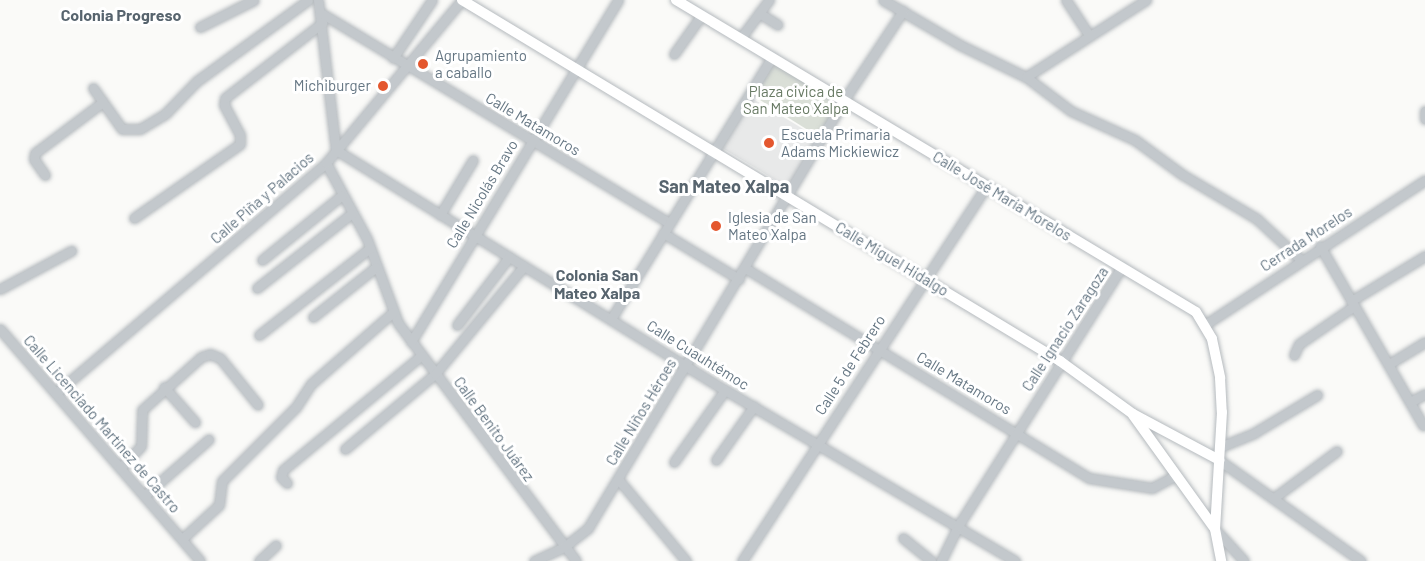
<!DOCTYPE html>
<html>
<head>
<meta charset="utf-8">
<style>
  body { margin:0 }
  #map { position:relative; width:1425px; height:561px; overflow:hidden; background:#fafaf8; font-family:Barlow,sans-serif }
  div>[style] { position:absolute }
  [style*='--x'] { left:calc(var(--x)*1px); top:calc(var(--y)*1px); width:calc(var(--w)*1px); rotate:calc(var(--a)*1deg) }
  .built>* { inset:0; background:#e8e9e9; transform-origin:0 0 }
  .green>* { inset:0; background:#dadfd7; transform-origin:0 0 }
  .roads { filter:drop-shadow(0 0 2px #b5babe) drop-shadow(0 0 2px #b5babe) }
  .minor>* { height:9px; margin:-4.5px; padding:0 4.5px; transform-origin:4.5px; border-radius:4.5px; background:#c3c8cc }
  .major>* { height:10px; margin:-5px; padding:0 5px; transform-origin:5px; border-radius:5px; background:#fff }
  .dots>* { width:16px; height:16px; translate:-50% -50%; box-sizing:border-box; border:3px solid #fff; border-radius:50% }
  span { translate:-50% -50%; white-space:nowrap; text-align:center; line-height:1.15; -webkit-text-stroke:6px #fff; paint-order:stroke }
  .poi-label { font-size:15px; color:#657683 }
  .left { translate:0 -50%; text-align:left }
  .right { translate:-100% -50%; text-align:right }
  .park-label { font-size:15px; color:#687a64 }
  .street-label { font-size:15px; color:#657683 }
  .neighbourhood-label { font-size:16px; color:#57646e; font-weight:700 }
  .quarter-label { font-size:18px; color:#57646e; font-weight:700 }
</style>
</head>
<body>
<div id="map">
  <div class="built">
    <div style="left:750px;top:97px;width:81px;height:58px;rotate:31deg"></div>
  </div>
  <div class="green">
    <div style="left:771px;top:61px;width:82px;height:39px;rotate:32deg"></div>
  </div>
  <div class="roads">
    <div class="minor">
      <div style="--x:318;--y:0;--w:151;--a:83.2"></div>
      <div style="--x:883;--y:0;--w:89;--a:30.3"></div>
      <div style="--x:960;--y:45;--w:73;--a:25.9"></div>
      <div style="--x:1026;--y:77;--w:56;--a:37.1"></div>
      <div style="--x:1071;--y:111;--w:70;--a:24.4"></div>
      <div style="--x:1135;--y:140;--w:59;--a:36.1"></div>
      <div style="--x:1183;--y:175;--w:86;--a:30.7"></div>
      <div style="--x:1257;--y:219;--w:59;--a:42.9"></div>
      <div style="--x:1066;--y:0;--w:42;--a:56.7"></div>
      <div style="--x:321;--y:13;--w:406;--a:31.1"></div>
      <div style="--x:759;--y:13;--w:22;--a:32"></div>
      <div style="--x:200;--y:27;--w:60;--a:-26.6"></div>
      <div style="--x:740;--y:39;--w:49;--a:-53.4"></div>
      <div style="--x:674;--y:54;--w:47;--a:-54.6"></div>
      <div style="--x:393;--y:58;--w:70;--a:-56.1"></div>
      <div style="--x:1026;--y:77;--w:143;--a:-32.7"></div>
      <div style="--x:93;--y:88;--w:50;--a:54.7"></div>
      <div style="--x:122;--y:129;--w:18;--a:0"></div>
      <div style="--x:140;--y:129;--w:29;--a:-31"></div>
      <div style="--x:165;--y:114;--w:46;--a:-45.9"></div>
      <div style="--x:197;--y:81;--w:137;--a:-36.1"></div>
      <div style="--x:1425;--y:111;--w:8;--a:90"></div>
      <div style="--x:336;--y:150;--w:457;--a:31.7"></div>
      <div style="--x:725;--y:390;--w:337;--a:30.5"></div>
      <div style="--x:326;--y:163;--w:86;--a:61.7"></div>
      <div style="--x:367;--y:239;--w:90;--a:69.7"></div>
      <div style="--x:398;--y:323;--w:297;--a:53.2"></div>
      <div style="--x:45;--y:175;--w:19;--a:-125"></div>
      <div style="--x:34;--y:159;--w:6;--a:-81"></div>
      <div style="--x:35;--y:153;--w:85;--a:-36.9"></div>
      <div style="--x:440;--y:215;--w:64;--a:-59"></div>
      <div style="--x:134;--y:218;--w:129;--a:-34.9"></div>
      <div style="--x:240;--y:144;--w:9;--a:-90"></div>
      <div style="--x:240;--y:135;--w:34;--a:-118"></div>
      <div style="--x:224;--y:105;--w:7;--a:-82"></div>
      <div style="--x:225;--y:98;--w:123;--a:-37.7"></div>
      <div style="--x:663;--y:233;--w:89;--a:31.2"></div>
      <div style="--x:1320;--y:246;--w:207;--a:60.1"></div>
      <div style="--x:262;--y:260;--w:102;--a:-39"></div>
      <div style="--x:745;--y:268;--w:403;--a:31.4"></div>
      <div style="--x:1089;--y:478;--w:64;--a:9"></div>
      <div style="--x:1152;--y:488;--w:27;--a:-28"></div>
      <div style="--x:257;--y:288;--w:120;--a:-38.2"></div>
      <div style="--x:0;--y:289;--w:81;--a:-28.2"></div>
      <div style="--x:1351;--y:301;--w:87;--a:-31.3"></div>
      <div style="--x:313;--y:317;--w:80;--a:-38.4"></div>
      <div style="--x:611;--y:319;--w:308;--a:-58.4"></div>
      <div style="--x:1206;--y:324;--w:262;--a:-33.3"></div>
      <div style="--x:457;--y:325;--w:86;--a:-52.6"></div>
      <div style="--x:0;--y:329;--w:306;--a:49.2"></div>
      <div style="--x:259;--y:335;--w:141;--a:-38.1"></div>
      <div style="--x:411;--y:342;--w:400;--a:-58.8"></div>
      <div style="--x:1294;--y:355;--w:12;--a:-66"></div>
      <div style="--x:1299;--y:344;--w:67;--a:-34.6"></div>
      <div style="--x:1389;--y:364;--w:42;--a:-31.4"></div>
      <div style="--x:164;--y:387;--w:47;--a:48.5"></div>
      <div style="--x:56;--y:393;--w:355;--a:-40.4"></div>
      <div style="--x:326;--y:163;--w:212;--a:-50.2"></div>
      <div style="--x:1410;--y:402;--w:17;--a:-28"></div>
      <div style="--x:1220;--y:447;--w:37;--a:-22"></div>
      <div style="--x:1254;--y:433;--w:74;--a:-31.1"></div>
      <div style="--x:345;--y:449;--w:117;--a:-39.8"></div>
      <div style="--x:435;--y:374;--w:140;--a:-50.5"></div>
      <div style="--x:716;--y:460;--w:66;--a:-54.9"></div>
      <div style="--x:1219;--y:460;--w:174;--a:35.4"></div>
      <div style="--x:674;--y:462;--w:88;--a:-54.7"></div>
      <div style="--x:120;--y:468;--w:30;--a:-46"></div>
      <div style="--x:141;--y:446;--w:36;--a:-88"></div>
      <div style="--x:142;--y:410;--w:79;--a:-41.9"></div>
      <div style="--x:201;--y:357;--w:9;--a:-18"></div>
      <div style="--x:210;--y:354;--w:11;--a:22"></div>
      <div style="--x:220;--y:358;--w:60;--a:51"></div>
      <div style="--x:618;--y:479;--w:107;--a:50.3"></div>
      <div style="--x:287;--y:483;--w:8;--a:-135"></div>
      <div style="--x:281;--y:477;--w:7;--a:-74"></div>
      <div style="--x:283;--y:470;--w:179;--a:-39.6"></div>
      <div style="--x:144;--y:496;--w:86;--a:-41.2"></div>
      <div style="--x:1275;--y:497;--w:77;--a:-36.6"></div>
      <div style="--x:1215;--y:529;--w:43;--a:47.8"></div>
      <div style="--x:903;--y:538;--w:36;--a:39"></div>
      <div style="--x:182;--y:539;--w:50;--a:-42.6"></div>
      <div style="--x:219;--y:505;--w:24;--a:-83"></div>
      <div style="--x:222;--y:481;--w:105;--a:-45"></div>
      <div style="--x:296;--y:407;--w:27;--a:-57"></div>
      <div style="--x:311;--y:384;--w:108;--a:-41.2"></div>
      <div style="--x:259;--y:561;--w:23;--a:-43"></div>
      <div style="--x:534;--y:561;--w:33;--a:-25"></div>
      <div style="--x:564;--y:547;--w:31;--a:-38"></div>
      <div style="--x:588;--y:528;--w:499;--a:-59.1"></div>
      <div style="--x:844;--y:100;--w:107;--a:-56.5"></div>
      <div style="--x:742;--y:561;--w:447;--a:-56.9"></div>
      <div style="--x:941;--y:561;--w:39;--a:-64"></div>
      <div style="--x:958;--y:526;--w:307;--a:-57.7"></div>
    </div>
    <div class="major">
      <div style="--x:462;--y:0;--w:699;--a:31.12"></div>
      <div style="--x:1060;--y:361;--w:90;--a:36"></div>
      <div style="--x:1133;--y:414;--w:98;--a:28.1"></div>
      <div style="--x:676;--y:0;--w:606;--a:30.96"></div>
      <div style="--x:1196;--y:312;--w:31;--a:59"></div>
      <div style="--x:1212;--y:339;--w:40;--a:78"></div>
      <div style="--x:1220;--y:378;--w:34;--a:87"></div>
      <div style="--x:1222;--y:412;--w:117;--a:93.4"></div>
      <div style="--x:1215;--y:529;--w:33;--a:79"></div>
      <div style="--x:1133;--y:415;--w:140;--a:54.3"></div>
    </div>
  </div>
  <div class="dots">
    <div style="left:423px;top:64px;background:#e4572e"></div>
    <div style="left:383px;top:86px;background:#e4572e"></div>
    <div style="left:769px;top:143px;background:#e4572e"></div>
    <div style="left:716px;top:226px;background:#e4572e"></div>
  </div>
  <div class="poi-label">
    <span class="left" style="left:435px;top:64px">Agrupamiento<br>a caballo</span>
    <span class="right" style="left:371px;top:86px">Michiburger</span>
    <span class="left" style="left:781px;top:143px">Escuela Primaria<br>Adams Mickiewicz</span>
    <span class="left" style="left:728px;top:226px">Iglesia de San<br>Mateo Xalpa</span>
  </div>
  <div class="park-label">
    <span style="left:796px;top:100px">Plaza civica de<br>San Mateo Xalpa</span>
  </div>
  <div class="street-label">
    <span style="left:533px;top:124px;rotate:31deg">Calle Matamoros</span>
    <span style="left:482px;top:194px;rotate:-59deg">Calle Nicolás Bravo</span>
    <span style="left:1002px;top:196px;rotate:31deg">Calle José María Morelos</span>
    <span style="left:262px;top:198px;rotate:-41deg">Calle Piña y Palacios</span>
    <span style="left:1306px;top:239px;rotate:-33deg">Cerrada Morelos</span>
    <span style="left:892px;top:259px;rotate:31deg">Calle Miguel Hidalgo</span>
    <span style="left:1065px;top:329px;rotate:-57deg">Calle Ignacio Zaragoza</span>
    <span style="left:698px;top:355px;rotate:32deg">Calle Cuauhtémoc</span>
    <span style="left:850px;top:365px;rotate:-57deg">Calle 5 de Febrero</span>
    <span style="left:964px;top:383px;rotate:31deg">Calle Matamoros</span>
    <span style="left:641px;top:412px;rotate:-59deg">Calle Niños Héroes</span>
    <span style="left:102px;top:424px;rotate:49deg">Calle Licenciado Martínez de Castro</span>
    <span style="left:494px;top:429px;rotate:54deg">Calle Benito Juárez</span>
  </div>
  <div class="neighbourhood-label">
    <span style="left:121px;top:15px">Colonia Progreso</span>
    <span style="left:597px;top:284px">Colonia San<br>Mateo Xalpa</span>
  </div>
  <div class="quarter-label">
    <span style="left:724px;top:186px">San Mateo Xalpa</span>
  </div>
</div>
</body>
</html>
